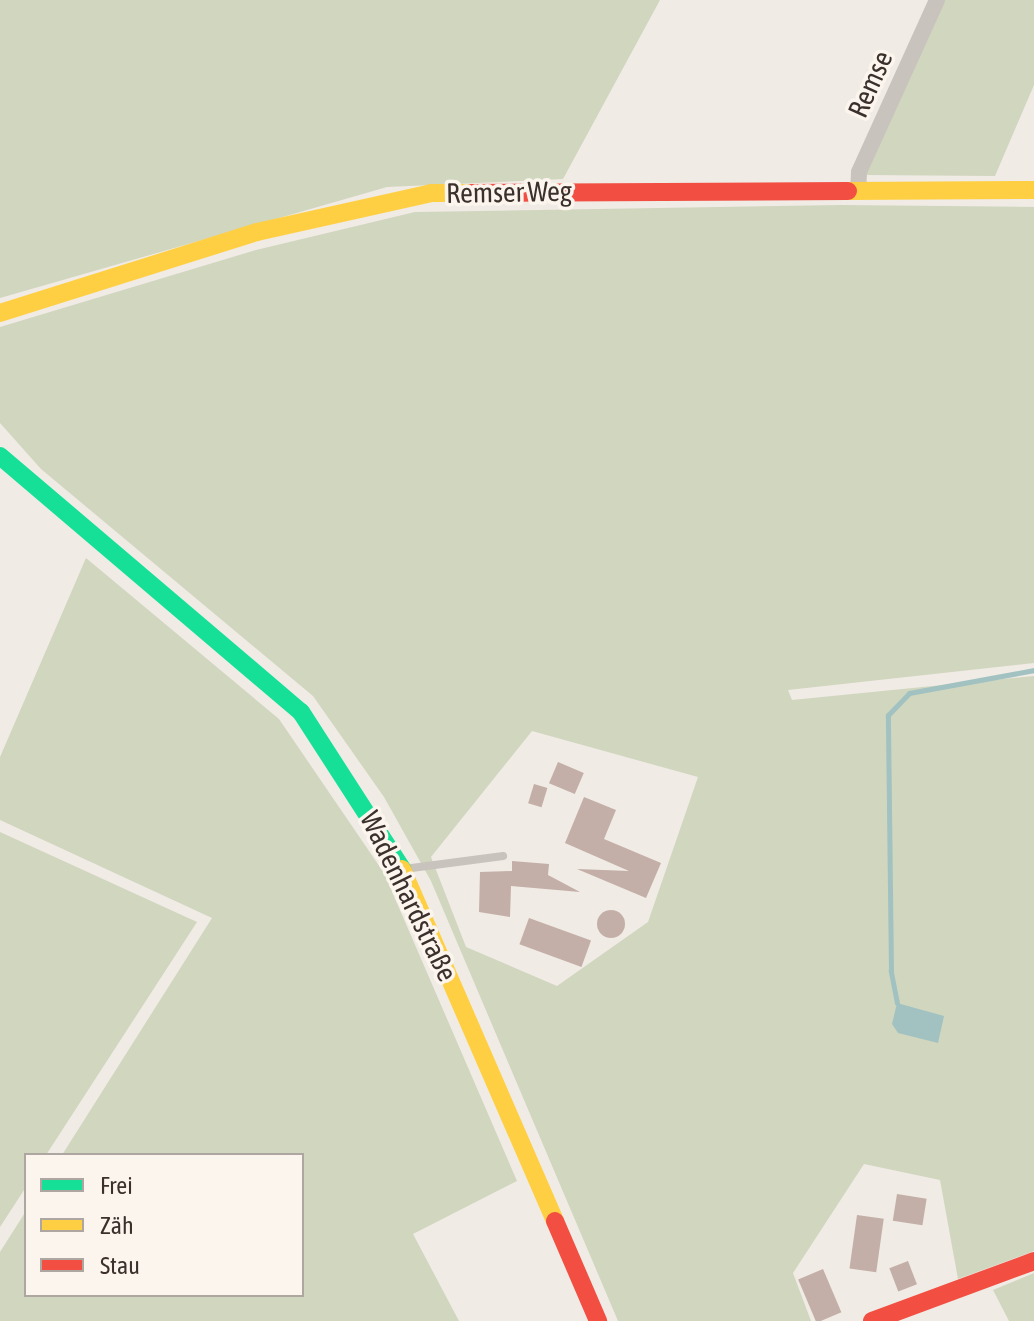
<!DOCTYPE html>
<html>
<head>
<meta charset="utf-8">
<style>
  body { margin:0 }
  #map { position:relative; width:1034px; height:1321px; overflow:hidden; background:#f0ebe5; font-family:"Asap Condensed",sans-serif }
  div>[style] { position:absolute }
  [style*='--x'] { left:calc(var(--x)*1px); top:calc(var(--y)*1px); width:calc(var(--w)*1px); rotate:calc(var(--a)*1deg) }
  .green>* { inset:0; background:#d1d6bf }
  .water>* { inset:0; background:#a1c2c1 }
  .stream>* { height:5px; margin:-2.5px; padding:0 2.5px; transform-origin:2.5px; border-radius:2.5px; background:#a1c2c1 }
  .building>* { inset:0; background:#c3afa7; transform-origin:0 0 }
  .round { border-radius:50% }
  .lane>* { height:8px; margin:-4px; padding:0 4px; transform-origin:4px; border-radius:4px; background:#c9c3be }
  .street>* { height:16px; margin:-8px; padding:0 8px; transform-origin:8px; border-radius:8px; background:#c9c3be }
  .fast>* { height:18px; margin:-9px; padding:0 9px; transform-origin:9px; border-radius:9px; background:#16e098 }
  .slow>* { height:18px; margin:-9px; padding:0 9px; transform-origin:9px; border-radius:9px; background:#ffcf43 }
  .jam>* { height:18px; margin:-9px; padding:0 9px; transform-origin:9px; border-radius:9px; background:#f24e42 }
  span { translate:-50% -50%; white-space:nowrap; text-align:center; line-height:1.15; -webkit-text-stroke:7px #fbf5ee; paint-order:stroke }
  .street-label { font-size:28px; color:#3b302b }
  .legend { position:absolute; left:24px; top:1153px; width:280px; height:144px; box-sizing:border-box; background:#fbf5ee; border:2px solid #aea6a0; margin:0; padding:10px 14px; list-style:none; font-size:24px; color:#3b302b }
  .legend li { display:flex; align-items:center; gap:16px; height:40px }
  .legend b { width:40px; border:2px solid #aea6a0 }
</style>
</head>
<body>
<div id="map">
  <div class="green">
    <div style="clip-path:polygon(0 0,660px 0,563px 179px,387px 187px,0 298px)"></div>
    <div style="clip-path:polygon(944px 0,1034px 0,1034px 85px,995px 176px,866px 175px)"></div>
    <div style="clip-path:polygon(evenodd,841px 205px,1034px 207px,1034px 663px,788px 690px,792px 700px,1034px 676px,1034px 1251px,958px 1279px,940px 1180px,864px 1164px,793px 1273px,811px 1321px,618px 1321px,431px 881px,384px 797px,313px 696px,41px 469px,0 423px,0 327px,256px 250px,415px 212px,841px 205px,532px 731px,698px 777px,648px 922px,557px 986px,466px 947px,431px 857px,532px 731px)"></div>
    <div style="clip-path:polygon(86px 558px,279px 719px,384px 873px,517px 1181px,413px 1234px,459px 1321px,0 1321px,0 1252px,26px 1211px,26px 1295px,302px 1295px,302px 1155px,62px 1155px,212px 918px,0 820px,0 757px)"></div>
    <div style="clip-path:polygon(0 832px,197px 922px,46px 1155px,26px 1155px,26px 1187px,0 1227px)"></div>
    <div style="clip-path:polygon(1034px 1273px,1034px 1321px,1009px 1321px,993px 1290px)"></div>
  </div>
  <div class="water">
    <div style="clip-path:polygon(897px 1003px,944px 1016px,938px 1043px,898px 1033px,892px 1024px)"></div>
  </div>
  <div class="stream">
    <div style="--x:897;--y:1003;--w:33;--a:-101"></div>
    <div style="--x:891;--y:971;--w:256;--a:-90.7"></div>
    <div style="--x:888;--y:715;--w:30;--a:-46"></div>
    <div style="--x:909;--y:693;--w:127;--a:-10.4"></div>
  </div>
  <div class="building">
    <div style="left:558px;top:762px;width:28px;height:23px;rotate:23deg"></div>
    <div style="left:534px;top:784px;width:14px;height:20px;rotate:17deg"></div>
    <div style="clip-path:polygon(584px 797px,616px 810px,604px 839px,661px 863px,646px 898px,577px 869px,629px 871px,565px 843px)"></div>
    <div style="clip-path:polygon(512px 861px,549px 864px,548px 875px,580px 892px,511px 886px,510px 917px,479px 912px,480px 872px,512px 871px)"></div>
    <div class="round" style="left:597px;top:910px;width:28px;height:28px"></div>
    <div style="left:529px;top:918px;width:66px;height:28px;rotate:20deg"></div>
    <div style="left:897px;top:1194px;width:30px;height:27px;rotate:9deg"></div>
    <div style="left:857px;top:1215px;width:27px;height:54px;rotate:8deg"></div>
    <div style="left:908px;top:1261px;width:25px;height:20px;rotate:69deg"></div>
    <div style="left:823px;top:1269px;width:47px;height:27px;rotate:67deg"></div>
  </div>
  <div class="lane">
    <div style="--x:404;--y:869;--w:100;--a:-7.5"></div>
  </div>
  <div class="street">
    <div style="--x:858;--y:192;--w:20;--a:-87"></div>
    <div style="--x:859;--y:172;--w:189;--a:-65.6"></div>
  </div>
  <div class="fast">
    <div style="--x:0;--y:456;--w:395;--a:40.4"></div>
    <div style="--x:301;--y:712;--w:187;--a:57.2"></div>
  </div>
  <div class="slow">
    <div style="--x:848;--y:191;--w:186;--a:-0.3"></div>
    <div style="--x:0;--y:313;--w:269;--a:-17.5"></div>
    <div style="--x:257;--y:232;--w:178;--a:-12.6"></div>
    <div style="--x:431;--y:193;--w:40;--a:0"></div>
    <div style="--x:402;--y:869;--w:384;--a:66.5"></div>
  </div>
  <div class="jam">
    <div style="--x:471;--y:193;--w:377;--a:-0.3"></div>
    <div style="--x:555;--y:1221;--w:109;--a:66.7"></div>
    <div style="--x:872;--y:1321;--w:173;--a:-20.3"></div>
  </div>
  <div class="street-label">
    <span style="left:870px;top:84px;rotate:-66deg">Remse</span>
    <span style="left:509px;top:192px;rotate:-1deg">Remser Weg</span>
    <span style="left:409px;top:896px;rotate:64deg">Wadenhardstraße</span>
  </div>
  <ul class="legend">
  <li><b style="height:10px;background:#16e098"></b>Frei</li>
  <li><b style="height:10px;background:#ffcf43"></b>Zäh</li>
  <li><b style="height:10px;background:#f24e42"></b>Stau</li>
  </ul>
</div>
</body>
</html>
